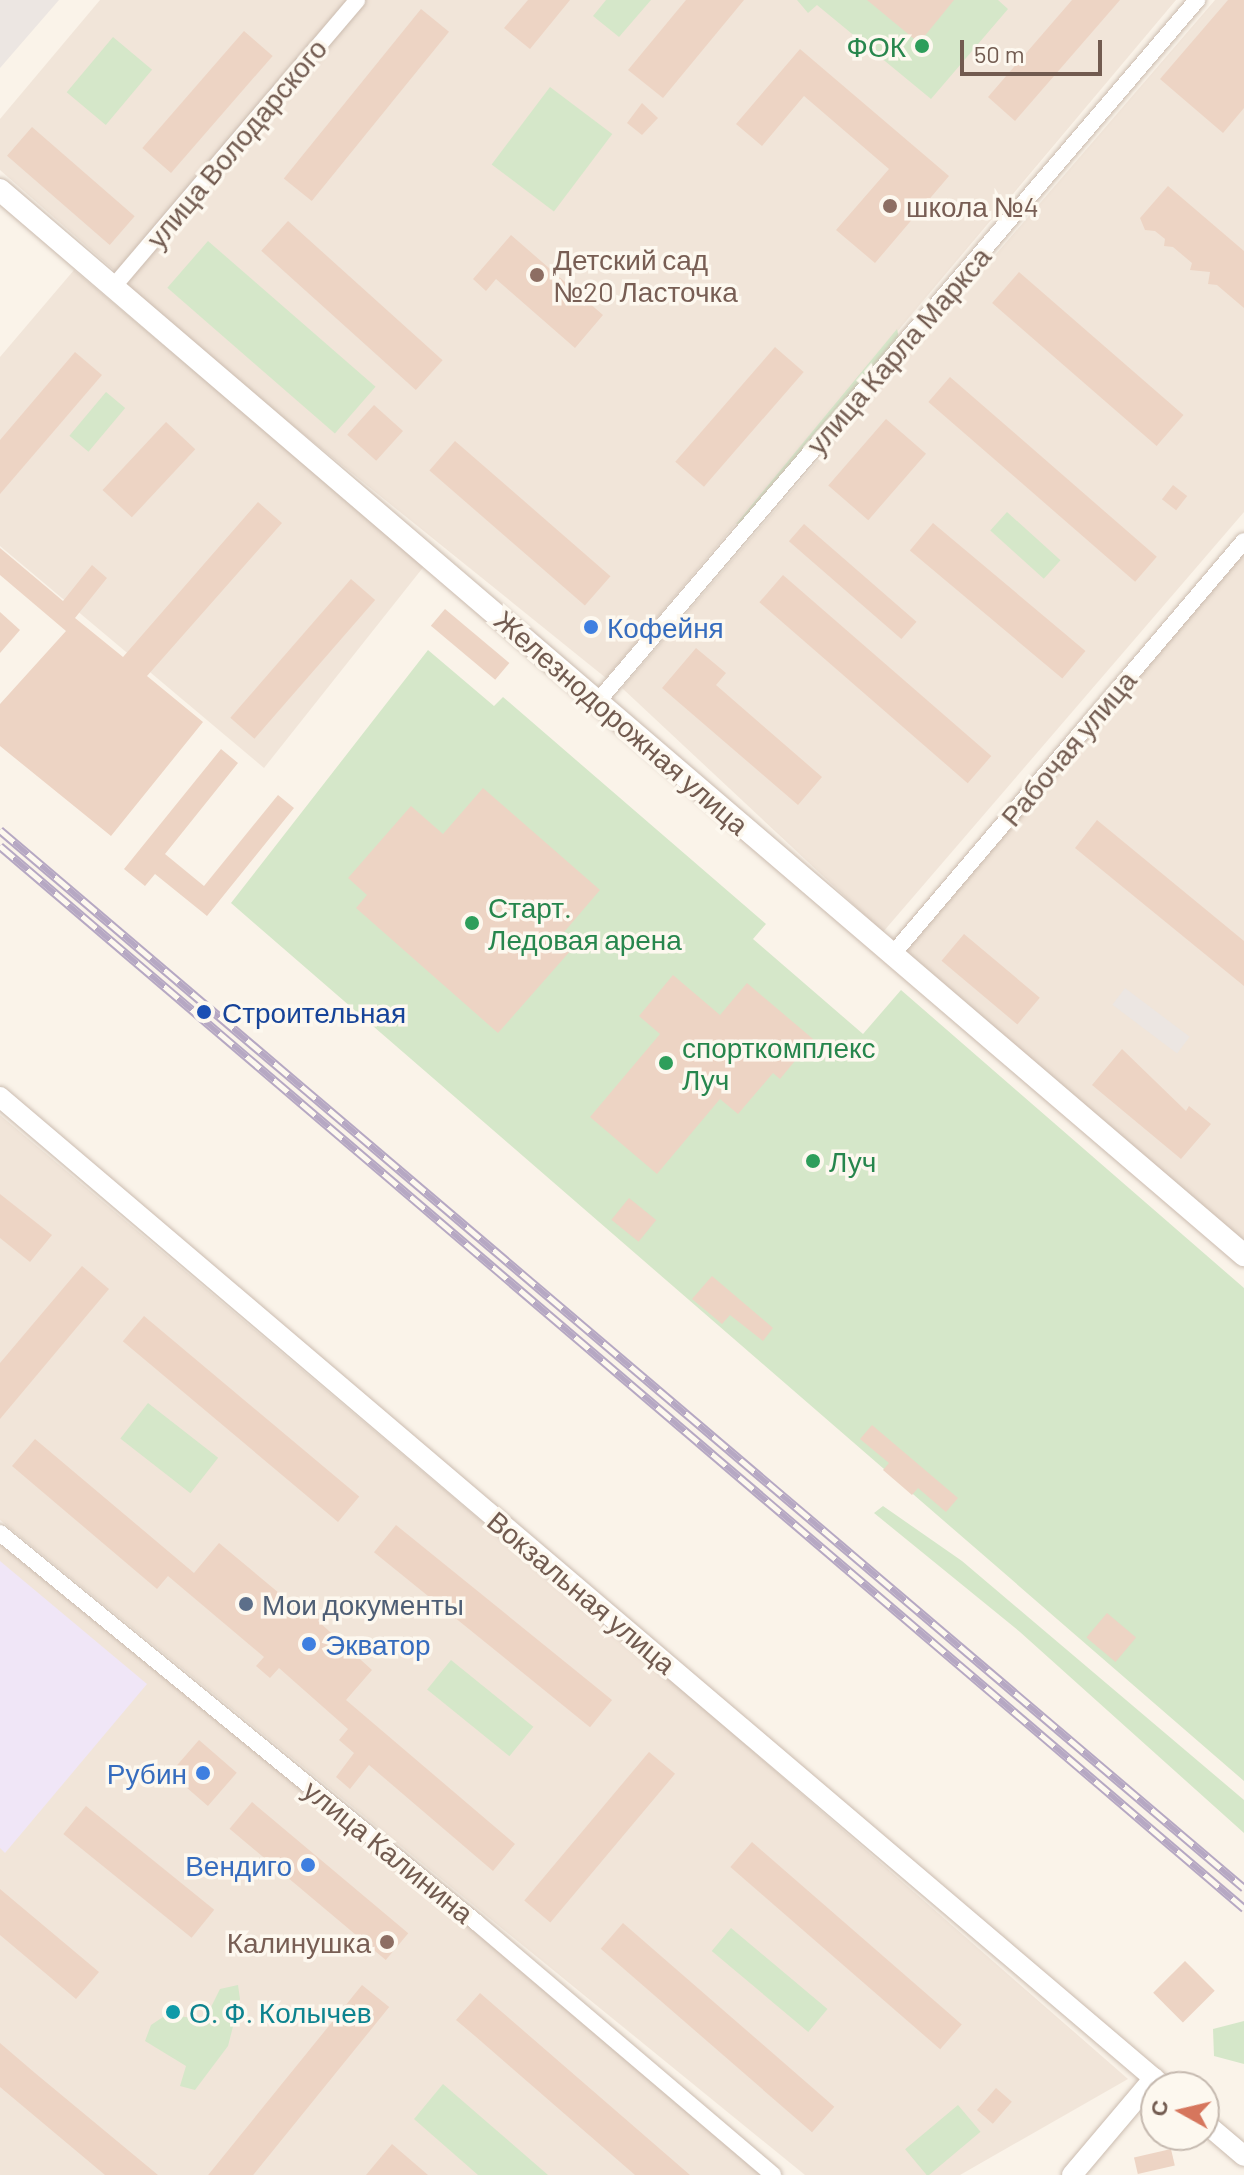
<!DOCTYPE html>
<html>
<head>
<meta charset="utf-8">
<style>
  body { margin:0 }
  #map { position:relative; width:1244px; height:2175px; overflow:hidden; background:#faf3e9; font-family:Barlow,sans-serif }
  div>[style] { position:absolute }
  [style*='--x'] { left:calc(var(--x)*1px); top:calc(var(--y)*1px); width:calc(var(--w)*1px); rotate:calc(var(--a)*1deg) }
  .residential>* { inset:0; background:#f1e5d9 }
  .industrial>* { inset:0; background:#ece6e2; transform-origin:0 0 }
  .education>* { inset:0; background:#f0e6f7 }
  .green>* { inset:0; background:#d5e7c9; transform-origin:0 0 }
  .building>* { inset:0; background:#edd4c4; transform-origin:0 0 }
  .roads { filter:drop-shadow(0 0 2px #cbbcb0) drop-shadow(0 0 2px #cbbcb0) }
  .minor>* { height:16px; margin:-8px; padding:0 8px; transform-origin:8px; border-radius:8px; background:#fff }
  .tertiary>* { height:20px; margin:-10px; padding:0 10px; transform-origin:10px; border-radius:10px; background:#fff }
  .secondary>* { height:22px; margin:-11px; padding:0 11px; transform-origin:11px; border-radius:11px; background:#fff }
  .rail>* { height:9px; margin-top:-4.5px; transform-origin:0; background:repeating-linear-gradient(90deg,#fdf8ef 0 18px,#b6a8c3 0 36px); box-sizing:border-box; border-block:2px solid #b6a8c3 }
  .dots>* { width:22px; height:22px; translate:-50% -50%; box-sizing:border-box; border:4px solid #fdf8ef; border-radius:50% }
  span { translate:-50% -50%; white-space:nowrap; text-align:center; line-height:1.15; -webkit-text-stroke:7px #fdf8ef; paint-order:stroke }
  .leisure-label { font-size:28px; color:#27864d }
  .right { translate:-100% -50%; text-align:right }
  .left { translate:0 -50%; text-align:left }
  .street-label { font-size:28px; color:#725b50 }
  .education-label { font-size:28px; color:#785e54 }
  .shop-label { font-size:28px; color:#366cbe }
  .transit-label { font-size:28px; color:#164399 }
  .service-label { font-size:28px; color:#4e5e75 }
  .culture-label { font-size:28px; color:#0d838f }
  .north { position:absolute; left:1140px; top:2071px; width:80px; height:80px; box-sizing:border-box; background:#fdf8ef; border:2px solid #c5b9af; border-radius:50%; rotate:278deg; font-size:22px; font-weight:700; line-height:32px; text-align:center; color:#725b50 }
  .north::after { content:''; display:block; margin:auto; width:28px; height:36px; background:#d6765d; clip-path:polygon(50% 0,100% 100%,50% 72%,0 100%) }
  .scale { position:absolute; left:960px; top:40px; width:142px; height:36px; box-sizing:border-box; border:4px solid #725b50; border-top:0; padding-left:10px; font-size:24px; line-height:28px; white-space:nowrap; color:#725b50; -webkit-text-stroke:6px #fdf8ef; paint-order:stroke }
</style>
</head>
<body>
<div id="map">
  <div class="residential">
    <div style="clip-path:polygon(100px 0,347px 0,116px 272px,0 170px,0 119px)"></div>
    <div style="clip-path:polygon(365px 0,1176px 0,606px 678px,121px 287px)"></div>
    <div style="clip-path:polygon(1215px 0,1244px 0,1244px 512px,883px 932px,622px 688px)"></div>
    <div style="clip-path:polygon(74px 270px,425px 565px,264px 768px,0 546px,0 357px)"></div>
    <div style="clip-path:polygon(1244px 531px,1244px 1242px,893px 940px)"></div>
    <div style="clip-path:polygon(0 1115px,716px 1719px,1128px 2079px,960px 2175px,805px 2175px,0 1520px)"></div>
    <div style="clip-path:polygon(0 1544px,653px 2075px,770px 2175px,0 2175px)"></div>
  </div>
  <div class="industrial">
    <div style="clip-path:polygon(0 0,59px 0,0 68px)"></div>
    <div style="left:1125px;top:988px;width:81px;height:21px;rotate:37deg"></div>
  </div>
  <div class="education">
    <div style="clip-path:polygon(0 1561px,147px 1684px,5px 1853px,0 1848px)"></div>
  </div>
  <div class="green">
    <div style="clip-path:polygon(606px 0,651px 0,619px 37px,593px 16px)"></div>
    <div style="clip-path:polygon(797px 0,998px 0,1008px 9px,931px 99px,817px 5px,808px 13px)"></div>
    <div style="left:113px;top:37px;width:51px;height:72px;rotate:40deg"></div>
    <div style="left:550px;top:87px;width:78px;height:97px;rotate:37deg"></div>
    <div style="left:208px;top:241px;width:222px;height:62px;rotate:41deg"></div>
    <div style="clip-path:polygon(897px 329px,899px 338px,742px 523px,736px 524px)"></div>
    <div style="left:106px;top:392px;width:25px;height:57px;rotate:40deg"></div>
    <div style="left:1007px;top:512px;width:72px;height:25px;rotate:42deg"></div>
    <div style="clip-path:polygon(428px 650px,494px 706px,503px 697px,766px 924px,753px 939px,863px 1034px,901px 990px,1244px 1288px,1244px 1781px,231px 903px)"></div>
    <div style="left:148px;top:1403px;width:89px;height:45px;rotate:38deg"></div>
    <div style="clip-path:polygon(883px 1506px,962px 1561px,1244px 1800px,1244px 1833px,1020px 1632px,874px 1513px)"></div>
    <div style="left:451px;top:1660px;width:106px;height:38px;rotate:39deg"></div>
    <div style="left:731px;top:1928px;width:126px;height:30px;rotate:40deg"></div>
    <div style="clip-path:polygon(238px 1985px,240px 1999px,228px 2046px,195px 2090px,180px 2086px,186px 2066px,145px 2041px,151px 2025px,166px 2015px,205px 2019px,220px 1989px)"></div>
    <div style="clip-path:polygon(1244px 2021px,1244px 2064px,1214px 2056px,1213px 2029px)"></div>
    <div style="clip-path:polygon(443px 2084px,548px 2175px,478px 2175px,414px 2119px)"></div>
    <div style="left:958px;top:2105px;width:35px;height:69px;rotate:50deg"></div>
  </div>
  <div class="building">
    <div style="clip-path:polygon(528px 0,570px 0,530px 49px,504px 28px)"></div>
    <div style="clip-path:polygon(686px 0,744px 0,663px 98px,628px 70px)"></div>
    <div style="clip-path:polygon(867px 0,954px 0,919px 43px)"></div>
    <div style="clip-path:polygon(1072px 0,1120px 0,1015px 121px,988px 97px)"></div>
    <div style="clip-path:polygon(1228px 0,1244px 0,1244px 108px,1223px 133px,1160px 79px)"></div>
    <div style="left:421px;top:9px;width:36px;height:218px;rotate:39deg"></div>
    <div style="left:244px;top:31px;width:38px;height:155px;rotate:41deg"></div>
    <div style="clip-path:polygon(800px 49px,949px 176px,875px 263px,836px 230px,889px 169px,804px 96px,762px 146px,736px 124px)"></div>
    <div style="clip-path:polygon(642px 103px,658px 118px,642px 135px,627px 123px)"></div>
    <div style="left:32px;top:127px;width:136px;height:38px;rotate:41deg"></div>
    <div style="clip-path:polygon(1168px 186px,1244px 251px,1244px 308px,1217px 285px,1208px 284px,1210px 272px,1190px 270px,1192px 263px,1173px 247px,1164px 246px,1165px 239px,1155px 231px,1145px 230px,1140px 218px)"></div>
    <div style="left:288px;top:221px;width:208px;height:40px;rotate:42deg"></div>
    <div style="clip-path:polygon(511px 235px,603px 315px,575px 348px,496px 279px,486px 291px,473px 279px)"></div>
    <div style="left:1019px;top:272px;width:218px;height:41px;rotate:41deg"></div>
    <div style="left:775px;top:347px;width:38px;height:152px;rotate:41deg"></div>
    <div style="clip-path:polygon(75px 352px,102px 375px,0 494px,0 440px)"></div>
    <div style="left:950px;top:377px;width:274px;height:33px;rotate:41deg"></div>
    <div style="left:374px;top:405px;width:39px;height:40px;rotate:42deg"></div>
    <div style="left:886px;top:419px;width:53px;height:88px;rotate:41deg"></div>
    <div style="left:166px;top:422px;width:40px;height:93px;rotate:43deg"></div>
    <div style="left:455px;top:441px;width:206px;height:39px;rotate:41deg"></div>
    <div style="left:1173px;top:485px;width:18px;height:18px;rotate:38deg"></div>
    <div style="clip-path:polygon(258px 502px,282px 523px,147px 676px,203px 722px,111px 836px,0 746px,0 704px,66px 631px,0 575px,0 548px,63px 601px,92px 565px,107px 578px,75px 618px,123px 657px)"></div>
    <div style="left:933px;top:523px;width:199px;height:36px;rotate:40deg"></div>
    <div style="left:804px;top:524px;width:149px;height:23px;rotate:41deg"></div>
    <div style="left:783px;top:575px;width:276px;height:36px;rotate:41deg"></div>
    <div style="left:351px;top:579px;width:32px;height:184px;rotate:41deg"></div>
    <div style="left:445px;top:609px;width:84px;height:22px;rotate:40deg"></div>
    <div style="clip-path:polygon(0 612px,20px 630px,0 653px)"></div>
    <div style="clip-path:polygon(696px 648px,726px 673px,716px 685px,822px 777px,798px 805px,662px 688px)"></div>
    <div style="clip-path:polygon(221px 749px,238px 763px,165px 854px,204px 886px,278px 795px,294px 808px,207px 916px,155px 874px,145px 886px,124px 869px)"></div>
    <div style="clip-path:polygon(483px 788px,600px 890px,559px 938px,572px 949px,498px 1033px,356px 908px,367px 895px,348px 878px,411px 806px,443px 834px)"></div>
    <div style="clip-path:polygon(1097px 820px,1244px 941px,1244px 986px,1075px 848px)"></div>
    <div style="left:964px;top:934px;width:99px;height:35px;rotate:40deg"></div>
    <div style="clip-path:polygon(673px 975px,720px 1015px,747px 983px,813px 1039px,780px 1079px,773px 1073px,738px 1114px,720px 1099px,657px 1174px,590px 1117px,660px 1034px,639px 1016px)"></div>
    <div style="clip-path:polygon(1122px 1049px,1186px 1111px,1189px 1106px,1211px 1124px,1181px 1159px,1092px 1085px)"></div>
    <div style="clip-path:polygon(0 1194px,52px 1235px,30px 1262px,0 1238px)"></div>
    <div style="left:629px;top:1198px;width:35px;height:28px;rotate:39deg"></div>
    <div style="clip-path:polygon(82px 1266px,109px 1289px,0 1419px,0 1363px)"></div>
    <div style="clip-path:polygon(712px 1276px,773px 1328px,763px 1341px,730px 1315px,722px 1324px,692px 1299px)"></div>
    <div style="left:144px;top:1316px;width:281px;height:33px;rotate:40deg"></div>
    <div style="clip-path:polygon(872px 1425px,958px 1498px,946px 1512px,918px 1488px,912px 1495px,883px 1470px,889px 1463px,860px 1439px)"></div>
    <div style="clip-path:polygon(35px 1439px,194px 1573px,219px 1543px,303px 1613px,310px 1605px,322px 1616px,318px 1621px,372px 1670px,346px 1700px,515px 1844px,493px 1871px,369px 1765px,350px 1789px,336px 1777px,354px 1753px,339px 1740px,348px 1729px,279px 1668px,270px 1678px,256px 1666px,264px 1657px,168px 1576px,157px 1589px,12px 1466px)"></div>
    <div style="left:396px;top:1525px;width:278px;height:35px;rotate:39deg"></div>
    <div style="left:1107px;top:1613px;width:38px;height:32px;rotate:40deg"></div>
    <div style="left:199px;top:1740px;width:50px;height:44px;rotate:41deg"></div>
    <div style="left:649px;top:1752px;width:34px;height:194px;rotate:40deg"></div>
    <div style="left:252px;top:1802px;width:204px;height:35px;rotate:40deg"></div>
    <div style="left:86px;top:1806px;width:165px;height:36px;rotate:39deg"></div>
    <div style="left:752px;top:1842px;width:278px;height:33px;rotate:41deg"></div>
    <div style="clip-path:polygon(0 1889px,99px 1972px,76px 1999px,0 1935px)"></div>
    <div style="left:623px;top:1923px;width:280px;height:34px;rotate:41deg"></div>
    <div style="left:1185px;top:1961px;width:42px;height:45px;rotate:45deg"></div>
    <div style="left:362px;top:1985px;width:35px;height:246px;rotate:39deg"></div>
    <div style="clip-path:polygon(480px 1993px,690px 2175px,635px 2175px,475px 2036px,456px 2020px)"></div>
    <div style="clip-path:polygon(0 2043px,35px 2073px,158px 2175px,105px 2175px,0 2087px)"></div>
    <div style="left:996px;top:2088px;width:21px;height:29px;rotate:41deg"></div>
    <div style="clip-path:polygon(392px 2144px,428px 2175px,366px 2175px)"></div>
    <div style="left:1171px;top:2149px;width:17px;height:38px;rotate:77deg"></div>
  </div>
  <div class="roads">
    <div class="minor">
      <div style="--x:114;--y:286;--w:375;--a:-49.6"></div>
      <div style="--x:599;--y:700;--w:921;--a:-49.49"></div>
      <div style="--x:892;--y:955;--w:543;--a:-49.63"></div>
      <div style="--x:0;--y:1533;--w:615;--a:39.26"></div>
      <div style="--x:476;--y:1922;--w:390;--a:40.4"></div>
    </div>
    <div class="tertiary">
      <div style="--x:0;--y:1097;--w:1528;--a:40.38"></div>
      <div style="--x:1204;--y:2122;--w:52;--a:40.4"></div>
      <div style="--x:1072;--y:2175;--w:127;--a:-49.8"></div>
    </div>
    <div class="secondary">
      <div style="--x:0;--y:190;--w:1638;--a:40.57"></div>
    </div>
  </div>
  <div class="rail">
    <div style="--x:0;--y:830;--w:1633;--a:40.38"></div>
    <div style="--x:0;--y:846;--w:1636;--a:40.49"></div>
  </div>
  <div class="dots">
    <div style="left:922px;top:46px;background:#2e9e5b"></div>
    <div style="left:890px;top:206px;background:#8d6e63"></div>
    <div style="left:537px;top:275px;background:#8d6e63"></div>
    <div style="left:591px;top:627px;background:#3f7fe0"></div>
    <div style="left:472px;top:923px;background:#2e9e5b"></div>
    <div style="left:204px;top:1012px;background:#1a4fb4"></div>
    <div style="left:666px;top:1063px;background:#2e9e5b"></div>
    <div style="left:813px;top:1161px;background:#2e9e5b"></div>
    <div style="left:246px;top:1604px;background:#5c6f8a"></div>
    <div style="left:309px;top:1644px;background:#3f7fe0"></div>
    <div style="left:203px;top:1773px;background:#3f7fe0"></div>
    <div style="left:308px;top:1865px;background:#3f7fe0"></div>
    <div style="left:387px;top:1942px;background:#8d6e63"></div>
    <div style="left:173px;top:2012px;background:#0f9aa8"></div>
  </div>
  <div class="leisure-label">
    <span class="right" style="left:906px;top:46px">ФОК</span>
    <span class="left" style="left:488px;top:923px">Старт.<br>Ледовая арена</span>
    <span class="left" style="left:682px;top:1063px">спорткомплекс<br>Луч</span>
    <span class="left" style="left:829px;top:1161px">Луч</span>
  </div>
  <div class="street-label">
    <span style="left:236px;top:143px;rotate:-50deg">улица Володарского</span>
    <span style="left:898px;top:350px;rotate:-49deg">улица Карла Маркса</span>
    <span style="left:622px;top:722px;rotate:41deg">Железнодорожная улица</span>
    <span style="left:1068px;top:748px;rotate:-50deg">Рабочая улица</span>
    <span style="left:582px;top:1592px;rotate:40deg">Вокзальная улица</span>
    <span style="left:389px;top:1851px;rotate:39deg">улица Калинина</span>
  </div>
  <div class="education-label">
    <span class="left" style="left:906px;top:206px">школа №4</span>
    <span class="left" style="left:553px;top:275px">Детский сад<br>№20 Ласточка</span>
    <span class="right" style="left:371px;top:1942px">Калинушка</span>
  </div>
  <div class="shop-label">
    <span class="left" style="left:607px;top:627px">Кофейня</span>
    <span class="left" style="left:325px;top:1644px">Экватор</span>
    <span class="right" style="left:187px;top:1773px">Рубин</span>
    <span class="right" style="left:292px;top:1865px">Вендиго</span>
  </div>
  <div class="transit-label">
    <span class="left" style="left:222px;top:1012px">Строительная</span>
  </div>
  <div class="service-label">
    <span class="left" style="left:262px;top:1604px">Мои документы</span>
  </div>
  <div class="culture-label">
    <span class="left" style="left:189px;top:2012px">О. Ф. Колычев</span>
  </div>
  <div class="north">С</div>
  <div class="scale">50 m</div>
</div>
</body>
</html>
